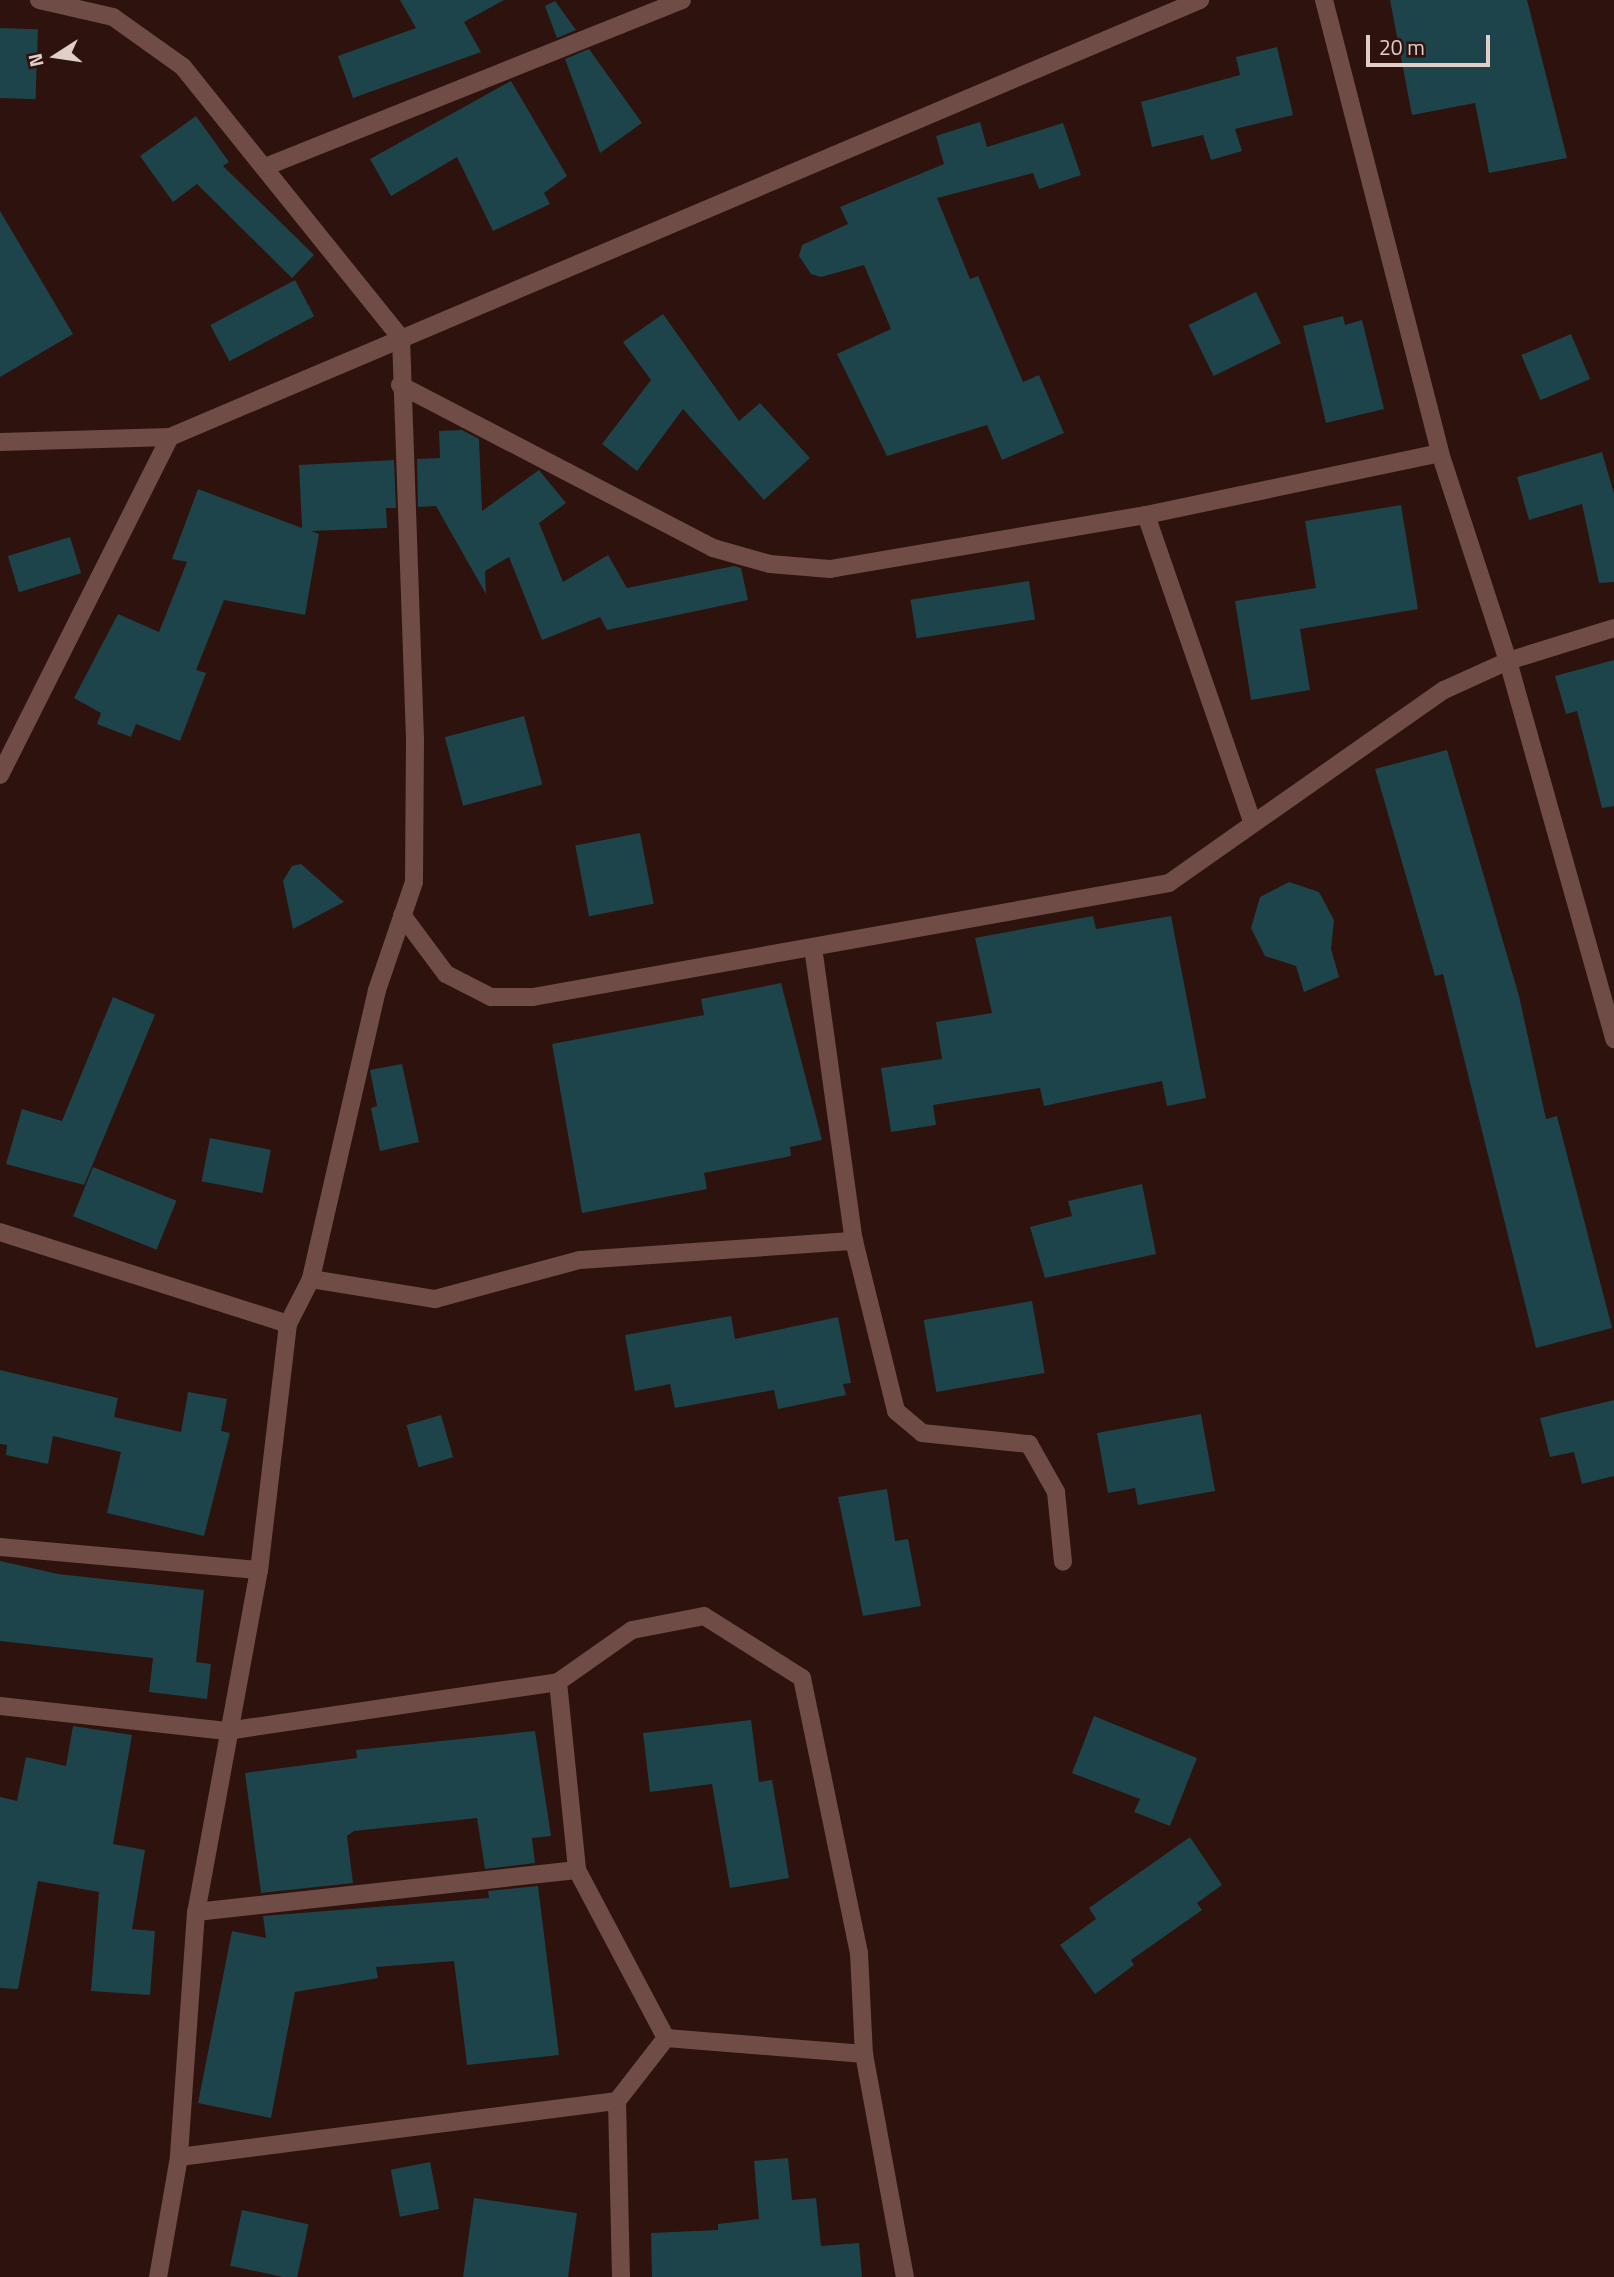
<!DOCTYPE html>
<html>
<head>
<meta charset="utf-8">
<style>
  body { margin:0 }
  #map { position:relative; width:1614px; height:2277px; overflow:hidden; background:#2d120d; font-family:"Titillium Web",sans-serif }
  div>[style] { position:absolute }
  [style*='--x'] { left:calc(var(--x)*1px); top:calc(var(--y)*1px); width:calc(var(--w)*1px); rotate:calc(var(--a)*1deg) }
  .building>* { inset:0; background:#1d444a; transform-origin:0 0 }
  .minor>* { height:18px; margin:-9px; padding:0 9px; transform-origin:9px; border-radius:9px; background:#6f4c45 }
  span { translate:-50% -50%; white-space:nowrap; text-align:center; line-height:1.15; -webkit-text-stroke:5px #2d120d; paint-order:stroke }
  .north { position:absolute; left:21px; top:21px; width:70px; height:70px; -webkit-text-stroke:5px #2d120d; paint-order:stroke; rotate:258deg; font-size:19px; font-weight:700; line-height:28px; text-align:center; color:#e1cec9 }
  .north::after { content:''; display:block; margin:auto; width:24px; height:32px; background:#e1cec9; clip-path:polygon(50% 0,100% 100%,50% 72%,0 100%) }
  .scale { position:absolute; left:1366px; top:35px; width:124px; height:32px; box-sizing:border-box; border:4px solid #e1cec9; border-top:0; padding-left:9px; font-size:21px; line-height:24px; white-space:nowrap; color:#e1cec9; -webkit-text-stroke:5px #2d120d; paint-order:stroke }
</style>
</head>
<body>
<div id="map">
  <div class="building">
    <div style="clip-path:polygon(400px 0,504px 0,464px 22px,481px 52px,353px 98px,338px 56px,416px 28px)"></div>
    <div style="clip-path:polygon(1390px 0,1527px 0,1567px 158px,1489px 173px,1475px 103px,1412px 115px)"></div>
    <div style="clip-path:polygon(555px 1px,576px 30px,557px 38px,545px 6px)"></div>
    <div style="left:0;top:28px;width:38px;height:70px;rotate:2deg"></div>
    <div style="clip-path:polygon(1277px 47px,1293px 115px,1235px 129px,1242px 151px,1211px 160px,1203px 135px,1152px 147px,1141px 102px,1240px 75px,1236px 57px)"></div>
    <div style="clip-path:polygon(589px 49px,642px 123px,600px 153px,565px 59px)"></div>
    <div style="clip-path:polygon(511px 81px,567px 176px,544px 193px,550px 204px,493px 231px,457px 157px,391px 196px,370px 159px)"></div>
    <div style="clip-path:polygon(196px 116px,229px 162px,223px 166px,314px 255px,292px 278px,197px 184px,173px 202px,140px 156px)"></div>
    <div style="clip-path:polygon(980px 122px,987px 147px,1063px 123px,1081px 175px,1039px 189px,1033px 173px,937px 198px,970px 279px,978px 276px,1023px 382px,1039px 375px,1064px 433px,1002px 460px,987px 425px,887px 456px,837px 354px,891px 329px,864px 265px,821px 277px,811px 274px,799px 256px,802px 245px,848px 224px,840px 207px,944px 164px,936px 136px)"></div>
    <div style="clip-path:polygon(0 211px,73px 334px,0 377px)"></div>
    <div style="left:295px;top:280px;width:41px;height:96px;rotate:62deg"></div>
    <div style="left:1256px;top:292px;width:57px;height:75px;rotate:64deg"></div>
    <div style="clip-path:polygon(663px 314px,739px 421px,760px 403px,810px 458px,764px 500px,683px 409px,637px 471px,602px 444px,651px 380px,623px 342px)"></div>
    <div style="clip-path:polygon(1343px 316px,1345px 325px,1362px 320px,1384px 409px,1326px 423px,1303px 326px)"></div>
    <div style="left:1571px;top:334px;width:49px;height:54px;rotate:67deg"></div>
    <div style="clip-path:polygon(462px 430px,479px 439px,482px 511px,539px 470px,566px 503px,539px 523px,563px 582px,608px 555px,627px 588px,734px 566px,741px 568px,748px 600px,607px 630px,600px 617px,542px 640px,509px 557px,485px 571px,486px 594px,436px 506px,418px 507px,417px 459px,440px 458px,439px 431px)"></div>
    <div style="clip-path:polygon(1602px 452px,1614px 494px,1614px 582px,1599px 583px,1582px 504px,1529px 520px,1517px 477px)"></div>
    <div style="clip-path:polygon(394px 460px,396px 508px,386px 508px,387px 528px,311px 531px,319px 534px,305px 615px,224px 600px,196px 670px,206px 673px,180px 741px,136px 724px,131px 737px,97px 724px,101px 713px,74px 698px,118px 614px,159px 632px,187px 562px,172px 559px,198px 489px,302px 528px,299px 465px)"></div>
    <div style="clip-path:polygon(1401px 505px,1418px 609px,1300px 629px,1310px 690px,1251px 700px,1235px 601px,1316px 588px,1305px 521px)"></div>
    <div style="left:70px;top:537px;width:38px;height:65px;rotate:73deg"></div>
    <div style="left:1029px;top:581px;width:39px;height:120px;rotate:81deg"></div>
    <div style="clip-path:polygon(1614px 660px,1614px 806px,1602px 808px,1577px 711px,1566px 714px,1555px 676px)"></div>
    <div style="left:524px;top:716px;width:71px;height:82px;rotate:75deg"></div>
    <div style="clip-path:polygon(1447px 750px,1519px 996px,1546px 1119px,1557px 1116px,1612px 1328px,1536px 1348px,1443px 974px,1435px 976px,1375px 769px)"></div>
    <div style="left:640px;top:833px;width:72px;height:66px;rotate:79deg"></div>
    <div style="clip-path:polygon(301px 864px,344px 902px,293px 929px,283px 881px,292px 866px)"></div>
    <div style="clip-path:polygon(1289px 882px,1319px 892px,1334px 920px,1331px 949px,1339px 977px,1304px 992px,1296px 966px,1265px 956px,1251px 928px,1260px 897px)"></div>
    <div style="clip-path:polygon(1093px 916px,1096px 929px,1171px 916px,1206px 1098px,1167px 1106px,1162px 1081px,1044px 1106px,1040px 1088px,933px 1105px,936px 1125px,891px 1132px,881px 1068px,942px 1059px,936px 1022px,992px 1013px,975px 938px)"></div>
    <div style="clip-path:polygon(781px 983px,822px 1140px,790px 1147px,791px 1156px,704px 1173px,707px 1189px,582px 1213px,552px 1044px,704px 1015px,701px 999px)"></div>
    <div style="clip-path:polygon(113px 997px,155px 1015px,84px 1185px,6px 1164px,22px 1109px,62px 1121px)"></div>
    <div style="clip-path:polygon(402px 1064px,419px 1142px,380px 1151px,371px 1108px,377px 1106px,370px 1070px)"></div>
    <div style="left:210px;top:1138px;width:62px;height:44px;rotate:11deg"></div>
    <div style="left:93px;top:1167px;width:90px;height:53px;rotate:22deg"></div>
    <div style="clip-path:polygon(1142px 1184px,1156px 1254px,1045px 1278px,1030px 1227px,1072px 1216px,1068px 1201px)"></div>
    <div style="left:1032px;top:1301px;width:73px;height:110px;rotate:80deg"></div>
    <div style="clip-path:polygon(731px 1316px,735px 1339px,838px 1317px,851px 1383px,843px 1384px,846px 1395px,778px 1409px,774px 1390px,675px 1408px,670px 1384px,635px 1391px,625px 1335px)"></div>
    <div style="clip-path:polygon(0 1370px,118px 1398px,114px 1417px,181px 1432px,188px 1392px,227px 1399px,221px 1431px,230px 1433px,204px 1536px,107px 1513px,121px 1452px,53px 1436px,48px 1464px,6px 1455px,7px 1445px,0 1444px)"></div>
    <div style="clip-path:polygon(1614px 1400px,1614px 1476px,1582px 1484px,1574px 1452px,1550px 1457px,1540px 1418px)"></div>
    <div style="clip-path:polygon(1201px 1414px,1215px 1491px,1138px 1505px,1135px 1488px,1108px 1493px,1097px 1433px)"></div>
    <div style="left:441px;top:1415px;width:44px;height:36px;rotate:74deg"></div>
    <div style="clip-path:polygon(887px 1489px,895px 1541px,908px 1539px,921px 1606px,863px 1616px,838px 1497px)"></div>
    <div style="clip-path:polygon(0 1561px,58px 1574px,204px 1590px,196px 1662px,211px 1664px,207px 1699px,149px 1692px,153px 1658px,0 1641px)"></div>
    <div style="clip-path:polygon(1094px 1716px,1197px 1758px,1170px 1826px,1134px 1812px,1140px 1799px,1072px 1773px)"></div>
    <div style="clip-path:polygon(751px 1720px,759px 1782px,772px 1780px,789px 1878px,730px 1888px,712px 1784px,650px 1792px,643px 1733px)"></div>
    <div style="clip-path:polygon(73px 1726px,132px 1735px,113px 1844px,145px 1850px,132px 1929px,155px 1931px,150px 1995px,91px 1991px,99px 1892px,38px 1881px,18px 1989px,0 1988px,0 1797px,17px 1801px,26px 1757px,66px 1766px)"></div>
    <div style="clip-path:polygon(535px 1731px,551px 1836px,532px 1838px,535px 1863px,485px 1869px,477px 1818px,354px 1831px,347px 1836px,353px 1883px,261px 1893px,245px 1773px,357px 1758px,356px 1750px)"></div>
    <div style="clip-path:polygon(1190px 1837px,1222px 1885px,1197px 1903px,1202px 1910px,1131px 1960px,1134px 1965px,1095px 1994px,1060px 1945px,1096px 1919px,1089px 1908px)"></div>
    <div style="clip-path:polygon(538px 1886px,559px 2055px,467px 2065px,454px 1961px,376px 1967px,378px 1978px,295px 1992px,271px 2118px,198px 2103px,232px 1931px,266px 1938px,263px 1916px,489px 1898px,488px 1891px)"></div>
    <div style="clip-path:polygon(788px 2158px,792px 2200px,816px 2198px,821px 2246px,859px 2243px,862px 2277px,652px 2277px,651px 2233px,718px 2230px,718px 2224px,759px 2219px,754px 2161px)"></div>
    <div style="left:430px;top:2162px;width:48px;height:40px;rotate:79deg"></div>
    <div style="clip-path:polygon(474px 2198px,577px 2213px,568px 2277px,463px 2277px)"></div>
    <div style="left:242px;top:2210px;width:68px;height:57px;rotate:12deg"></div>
  </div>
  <div class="minor">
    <div style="--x:39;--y:0;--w:76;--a:12.9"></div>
    <div style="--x:113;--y:17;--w:86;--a:35.5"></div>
    <div style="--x:183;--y:67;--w:348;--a:51.2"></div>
    <div style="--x:401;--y:338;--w:401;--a:88"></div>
    <div style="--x:415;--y:739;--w:143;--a:90.4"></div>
    <div style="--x:414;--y:882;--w:114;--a:108.9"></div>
    <div style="--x:377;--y:990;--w:296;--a:102.9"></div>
    <div style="--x:311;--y:1279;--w:51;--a:117.1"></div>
    <div style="--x:288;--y:1324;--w:248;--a:96.7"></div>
    <div style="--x:259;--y:1570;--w:348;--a:100.4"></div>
    <div style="--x:196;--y:1912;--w:246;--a:94"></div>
    <div style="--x:179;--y:2157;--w:122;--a:99.9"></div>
    <div style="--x:1324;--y:0;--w:468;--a:75.6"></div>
    <div style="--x:1440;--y:453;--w:219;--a:71.9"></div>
    <div style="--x:1508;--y:661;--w:393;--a:74.3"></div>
    <div style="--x:265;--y:167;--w:449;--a:-21.8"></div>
    <div style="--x:400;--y:385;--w:353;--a:27.5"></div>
    <div style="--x:713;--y:548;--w:59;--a:15.7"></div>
    <div style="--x:770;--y:564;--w:60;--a:4.8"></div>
    <div style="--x:830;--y:569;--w:321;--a:-9.7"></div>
    <div style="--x:1146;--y:515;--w:300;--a:-11.9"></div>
    <div style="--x:0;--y:442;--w:170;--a:-1.7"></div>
    <div style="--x:170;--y:437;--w:1119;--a:-22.99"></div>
    <div style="--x:1146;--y:515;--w:324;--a:70.9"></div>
    <div style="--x:0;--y:775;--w:378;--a:-63.3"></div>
    <div style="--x:402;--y:915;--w:74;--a:53.3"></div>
    <div style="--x:446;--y:974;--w:51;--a:27.1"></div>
    <div style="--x:491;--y:997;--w:42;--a:0"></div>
    <div style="--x:533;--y:997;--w:646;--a:-10.16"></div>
    <div style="--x:1169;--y:883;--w:336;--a:-35.1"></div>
    <div style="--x:1444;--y:690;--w:70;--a:-24.4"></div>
    <div style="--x:1508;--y:661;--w:111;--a:-17.3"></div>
    <div style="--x:813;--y:947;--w:297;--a:82.1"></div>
    <div style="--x:854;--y:1241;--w:175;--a:76.1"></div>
    <div style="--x:896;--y:1411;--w:34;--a:40"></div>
    <div style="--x:922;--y:1433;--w:108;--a:5.9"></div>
    <div style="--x:1029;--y:1444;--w:55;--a:60.6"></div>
    <div style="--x:1056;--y:1492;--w:70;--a:84.3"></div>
    <div style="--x:0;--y:1232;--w:302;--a:17.7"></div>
    <div style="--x:311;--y:1279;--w:126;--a:9.2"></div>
    <div style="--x:435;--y:1299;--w:150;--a:-15.1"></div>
    <div style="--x:580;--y:1260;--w:275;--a:-4"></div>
    <div style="--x:0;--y:1547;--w:260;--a:5.1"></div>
    <div style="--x:558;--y:1682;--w:189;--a:84.2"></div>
    <div style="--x:577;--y:1870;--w:190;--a:62.1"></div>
    <div style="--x:0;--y:1706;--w:228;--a:6.3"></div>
    <div style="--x:227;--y:1731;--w:335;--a:-8.4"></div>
    <div style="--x:558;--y:1682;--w:90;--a:-35.1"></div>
    <div style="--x:632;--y:1630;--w:73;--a:-11"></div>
    <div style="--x:704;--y:1616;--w:116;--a:32.3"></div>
    <div style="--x:802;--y:1678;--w:281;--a:78.3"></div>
    <div style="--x:859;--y:1953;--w:101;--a:87.2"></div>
    <div style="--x:864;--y:2054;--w:227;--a:79.6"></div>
    <div style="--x:196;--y:1912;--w:383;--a:-6.3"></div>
    <div style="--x:617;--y:2101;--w:176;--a:88.7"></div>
    <div style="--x:179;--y:2157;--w:442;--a:-7.3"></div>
    <div style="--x:617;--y:2101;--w:80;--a:-52.1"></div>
    <div style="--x:666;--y:2038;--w:199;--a:4.6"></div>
  </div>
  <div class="north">N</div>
  <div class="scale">20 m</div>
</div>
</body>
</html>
